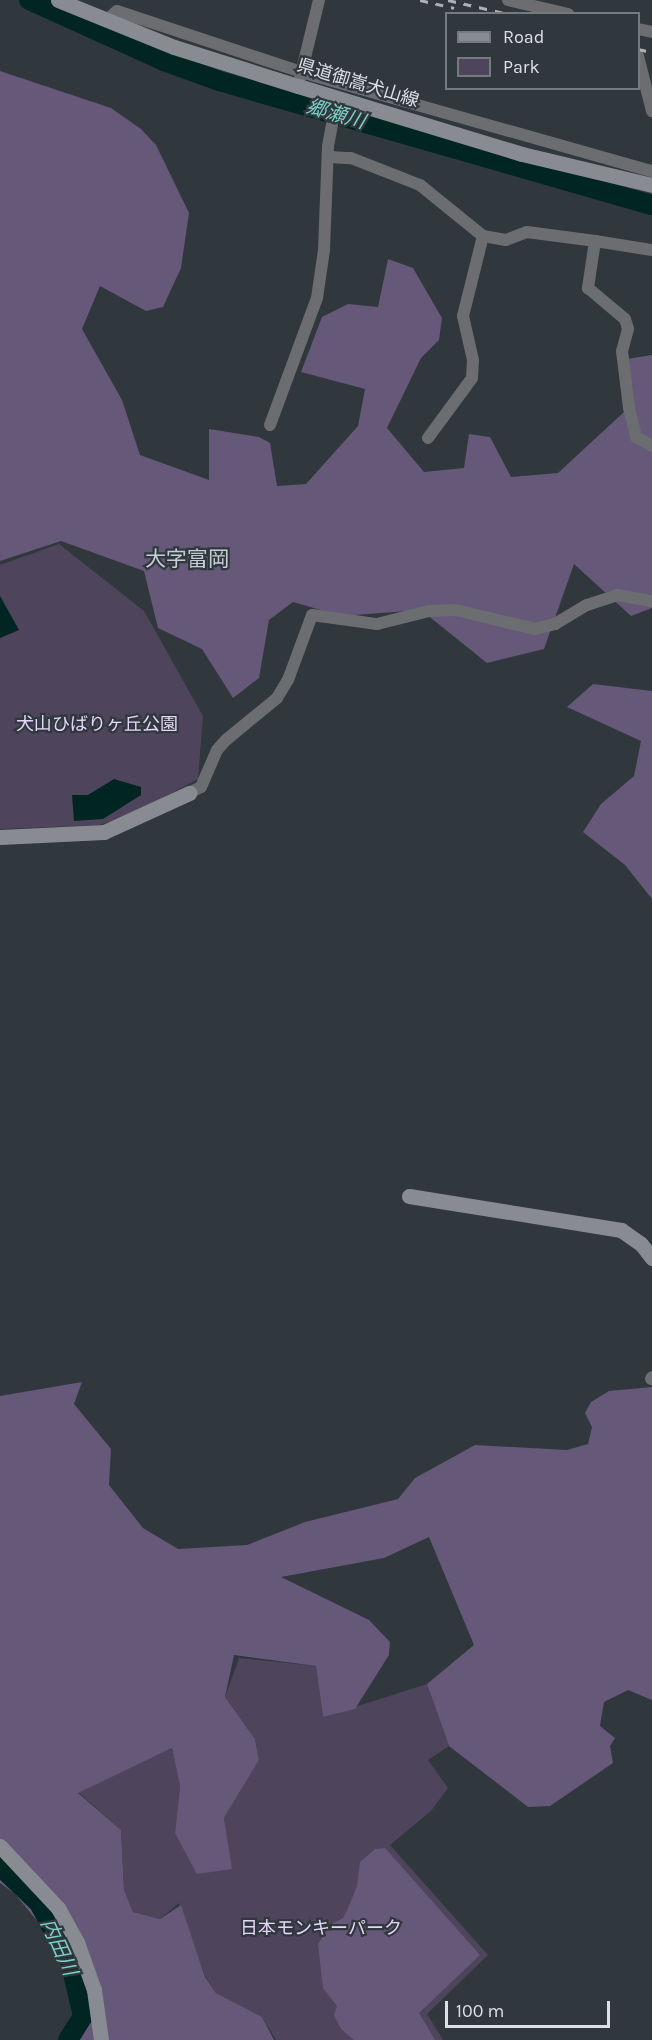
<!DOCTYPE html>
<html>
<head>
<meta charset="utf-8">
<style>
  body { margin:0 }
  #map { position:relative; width:652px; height:2040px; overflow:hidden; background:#30373d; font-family:Karla,"Noto Sans JP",sans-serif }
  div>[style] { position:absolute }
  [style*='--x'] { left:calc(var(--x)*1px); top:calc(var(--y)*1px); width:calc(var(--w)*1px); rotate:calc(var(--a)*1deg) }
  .green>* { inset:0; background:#4e455c }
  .forest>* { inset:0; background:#655879 }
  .water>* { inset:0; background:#002522 }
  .river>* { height:20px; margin:-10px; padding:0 10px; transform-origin:10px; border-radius:10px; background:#002522 }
  .street>* { height:12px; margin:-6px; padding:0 6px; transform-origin:6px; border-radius:6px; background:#6c6d71 }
  .secondary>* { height:15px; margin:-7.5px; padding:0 7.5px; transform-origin:7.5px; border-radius:7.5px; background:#898b92 }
  .rail>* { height:3px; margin-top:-1.5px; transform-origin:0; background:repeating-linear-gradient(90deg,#abb1b5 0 8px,transparent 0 16px) }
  span { translate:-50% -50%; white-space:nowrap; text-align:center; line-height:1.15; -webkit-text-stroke:4.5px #30373d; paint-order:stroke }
  .street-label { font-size:18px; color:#dbe0e4 }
  .park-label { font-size:18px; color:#e3d5f9 }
  .water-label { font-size:20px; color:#7bd1c7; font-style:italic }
  .quarter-label { font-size:21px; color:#c5ced6 }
  .legend { position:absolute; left:445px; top:12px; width:195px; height:78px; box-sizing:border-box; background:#30373d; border:2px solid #747b80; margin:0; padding:8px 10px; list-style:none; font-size:18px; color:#dbe0e4 }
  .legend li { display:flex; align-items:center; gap:12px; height:30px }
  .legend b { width:30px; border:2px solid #747b80 }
  .scale { position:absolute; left:445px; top:2001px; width:165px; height:27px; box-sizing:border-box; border:3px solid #dbe0e4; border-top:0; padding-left:8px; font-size:18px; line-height:21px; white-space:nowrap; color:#dbe0e4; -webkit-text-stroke:4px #30373d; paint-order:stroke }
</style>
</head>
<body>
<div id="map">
  <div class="green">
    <div style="clip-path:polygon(59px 544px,144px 611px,203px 716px,198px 779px,133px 814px,99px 825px,0 829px,0 565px)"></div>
    <div style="clip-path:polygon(239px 1658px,316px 1666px,323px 1717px,427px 1684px,449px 1746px,428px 1760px,448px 1788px,431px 1811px,390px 1845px,488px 1955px,427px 2014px,443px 2040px,276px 2040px,262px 2017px,216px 1993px,205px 1976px,179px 1903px,160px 1919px,133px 1912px,124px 1890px,121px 1830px,78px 1792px,172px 1748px,180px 1786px,175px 1833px,231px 1869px,224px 1818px,259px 1760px,255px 1739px,225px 1697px)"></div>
  </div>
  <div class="forest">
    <div style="clip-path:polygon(0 71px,111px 108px,141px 129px,156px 145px,189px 213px,181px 268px,163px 307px,146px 311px,100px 286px,82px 329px,122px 400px,140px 455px,209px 480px,209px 429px,259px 437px,270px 443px,277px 486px,306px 484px,358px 426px,365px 389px,301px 372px,322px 317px,348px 304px,378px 307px,388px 259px,413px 268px,442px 318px,439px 340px,421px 358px,387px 428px,424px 472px,464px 468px,469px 434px,490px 437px,511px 477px,558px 473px,625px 411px,620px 360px,652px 355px,652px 608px,631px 616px,574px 564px,544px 649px,487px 663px,421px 610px,341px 616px,293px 602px,269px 620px,259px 678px,233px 698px,202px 649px,158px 628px,144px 571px,61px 541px,0 561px)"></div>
    <div style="clip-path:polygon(593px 684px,652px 691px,652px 899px,625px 865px,583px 832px,601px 804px,634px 776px,641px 741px,567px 707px)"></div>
    <div style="clip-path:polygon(82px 1382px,74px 1404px,111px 1449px,109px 1485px,143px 1528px,178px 1549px,247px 1545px,305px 1522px,398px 1499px,415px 1478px,475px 1445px,567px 1450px,588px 1444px,592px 1427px,585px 1413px,591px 1402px,609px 1391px,652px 1387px,652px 1700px,628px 1690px,604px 1702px,600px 1726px,615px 1738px,610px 1746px,613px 1763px,550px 1806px,528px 1807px,449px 1746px,427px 1684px,474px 1645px,429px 1537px,384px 1558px,281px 1577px,369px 1620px,390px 1642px,389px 1655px,355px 1709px,323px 1717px,316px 1666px,234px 1655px,225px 1697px,255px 1739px,259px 1760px,224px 1818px,232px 1869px,197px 1874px,175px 1833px,180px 1786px,172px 1748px,78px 1793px,121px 1830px,124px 1890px,133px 1912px,160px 1919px,181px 1905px,205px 1977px,216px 1993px,262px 2017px,274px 2040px,73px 2040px,78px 1999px,68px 1959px,15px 1894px,0 1883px,0 1396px)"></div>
    <div style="clip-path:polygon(385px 1848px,480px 1955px,419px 2013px,435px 2040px,354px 2040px,341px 2029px,334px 2015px,337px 2006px,323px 1988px,318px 1944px,330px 1925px,343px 1918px,348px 1908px,357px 1886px,360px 1862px,375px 1849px)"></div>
  </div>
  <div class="water">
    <div style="clip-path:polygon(0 596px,19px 630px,0 638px)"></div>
    <div style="clip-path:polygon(114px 779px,141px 787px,141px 795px,103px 819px,74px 821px,72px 795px,88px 795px)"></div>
  </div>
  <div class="river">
    <div style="--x:29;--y:0;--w:148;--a:24.3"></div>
    <div style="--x:164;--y:61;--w:59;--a:20"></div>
    <div style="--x:219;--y:81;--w:450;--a:16"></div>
    <div style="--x:0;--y:1866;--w:54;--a:43.5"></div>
    <div style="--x:39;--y:1903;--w:66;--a:61.9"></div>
    <div style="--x:70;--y:1961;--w:57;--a:76.7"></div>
    <div style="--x:83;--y:2016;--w:28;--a:122"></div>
  </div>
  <div class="street">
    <div style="--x:508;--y:0;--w:62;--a:13.1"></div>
    <div style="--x:107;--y:20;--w:13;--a:-42"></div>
    <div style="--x:117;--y:11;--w:194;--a:18.3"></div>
    <div style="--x:301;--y:72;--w:365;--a:15.8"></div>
    <div style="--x:638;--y:29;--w:14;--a:12"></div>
    <div style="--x:638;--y:56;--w:57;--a:75.7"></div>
    <div style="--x:300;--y:78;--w:80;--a:-76.3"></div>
    <div style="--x:329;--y:157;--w:22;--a:3"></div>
    <div style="--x:351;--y:158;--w:74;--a:21.4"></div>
    <div style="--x:420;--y:185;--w:81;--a:39"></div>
    <div style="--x:483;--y:236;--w:23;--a:10"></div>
    <div style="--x:506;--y:240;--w:22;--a:-21"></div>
    <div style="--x:527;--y:232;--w:69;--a:7.5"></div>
    <div style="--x:595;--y:241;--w:48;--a:98.5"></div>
    <div style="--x:588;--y:288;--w:48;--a:40"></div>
    <div style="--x:625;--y:319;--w:10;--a:73"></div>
    <div style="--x:628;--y:329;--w:23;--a:105"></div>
    <div style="--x:622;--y:351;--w:57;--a:83"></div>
    <div style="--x:629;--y:408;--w:30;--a:76"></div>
    <div style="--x:636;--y:437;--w:18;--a:29"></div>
    <div style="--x:595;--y:241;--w:58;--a:9"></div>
    <div style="--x:270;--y:425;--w:135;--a:-69.7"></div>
    <div style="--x:317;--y:298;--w:49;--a:-81.7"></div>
    <div style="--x:324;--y:250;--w:104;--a:-87.8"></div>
    <div style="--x:328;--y:146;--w:49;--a:-79.4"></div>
    <div style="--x:428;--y:438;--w:74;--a:-53.7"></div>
    <div style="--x:472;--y:378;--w:18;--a:-87"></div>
    <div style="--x:473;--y:360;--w:45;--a:-102.8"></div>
    <div style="--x:463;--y:316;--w:82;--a:-76"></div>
    <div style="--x:189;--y:793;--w:13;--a:-27"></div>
    <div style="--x:201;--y:787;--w:40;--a:-66.6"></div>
    <div style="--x:217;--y:750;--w:13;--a:-48"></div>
    <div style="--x:226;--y:740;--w:66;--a:-39.5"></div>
    <div style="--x:277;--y:698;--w:21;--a:-59"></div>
    <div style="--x:288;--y:680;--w:69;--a:-69.7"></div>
    <div style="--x:312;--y:615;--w:66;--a:7.9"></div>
    <div style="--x:377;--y:624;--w:54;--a:-14"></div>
    <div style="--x:429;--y:611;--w:27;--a:-2"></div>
    <div style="--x:456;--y:610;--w:81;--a:13.5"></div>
    <div style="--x:535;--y:629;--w:21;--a:-14"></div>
    <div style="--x:555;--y:624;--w:37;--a:-31"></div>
    <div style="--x:587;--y:605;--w:32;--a:-18"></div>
    <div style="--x:617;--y:595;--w:36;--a:10"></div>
    <div style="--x:651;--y:1379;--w:2;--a:-63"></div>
  </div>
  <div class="secondary">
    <div style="--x:58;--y:0;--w:125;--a:22.1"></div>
    <div style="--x:174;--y:47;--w:130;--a:17.5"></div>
    <div style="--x:298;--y:86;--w:234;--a:16.9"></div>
    <div style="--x:522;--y:154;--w:134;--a:13.4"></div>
    <div style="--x:0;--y:837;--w:104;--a:-2.8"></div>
    <div style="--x:104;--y:832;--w:94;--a:-24.6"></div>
    <div style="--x:409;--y:1196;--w:215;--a:9.1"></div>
    <div style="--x:621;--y:1230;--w:24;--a:35"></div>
    <div style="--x:641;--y:1244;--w:18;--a:52"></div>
    <div style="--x:0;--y:1846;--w:85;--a:46.9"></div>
    <div style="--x:58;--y:1908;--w:39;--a:61"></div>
    <div style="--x:77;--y:1942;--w:51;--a:70.5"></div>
    <div style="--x:94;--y:1990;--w:50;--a:82"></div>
  </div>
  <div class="rail">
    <div style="--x:420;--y:0;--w:35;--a:13"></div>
    <div style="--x:448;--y:0;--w:62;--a:13.1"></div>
    <div style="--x:638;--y:49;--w:14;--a:12"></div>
  </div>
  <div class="street-label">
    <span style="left:358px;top:83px;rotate:17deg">県道御嵩犬山線</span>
  </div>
  <div class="park-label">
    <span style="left:97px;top:724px">犬山ひばりヶ丘公園</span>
    <span style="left:321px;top:1928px">日本モンキーパーク</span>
  </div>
  <div class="water-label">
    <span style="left:336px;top:114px;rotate:16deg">郷瀬川</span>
    <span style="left:59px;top:1947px;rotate:66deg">内田川</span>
  </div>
  <div class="quarter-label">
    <span style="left:187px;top:559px">大字富岡</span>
  </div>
  <ul class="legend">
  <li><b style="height:8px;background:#898b92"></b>Road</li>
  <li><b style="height:16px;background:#4e455c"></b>Park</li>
  </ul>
  <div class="scale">100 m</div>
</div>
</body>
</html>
